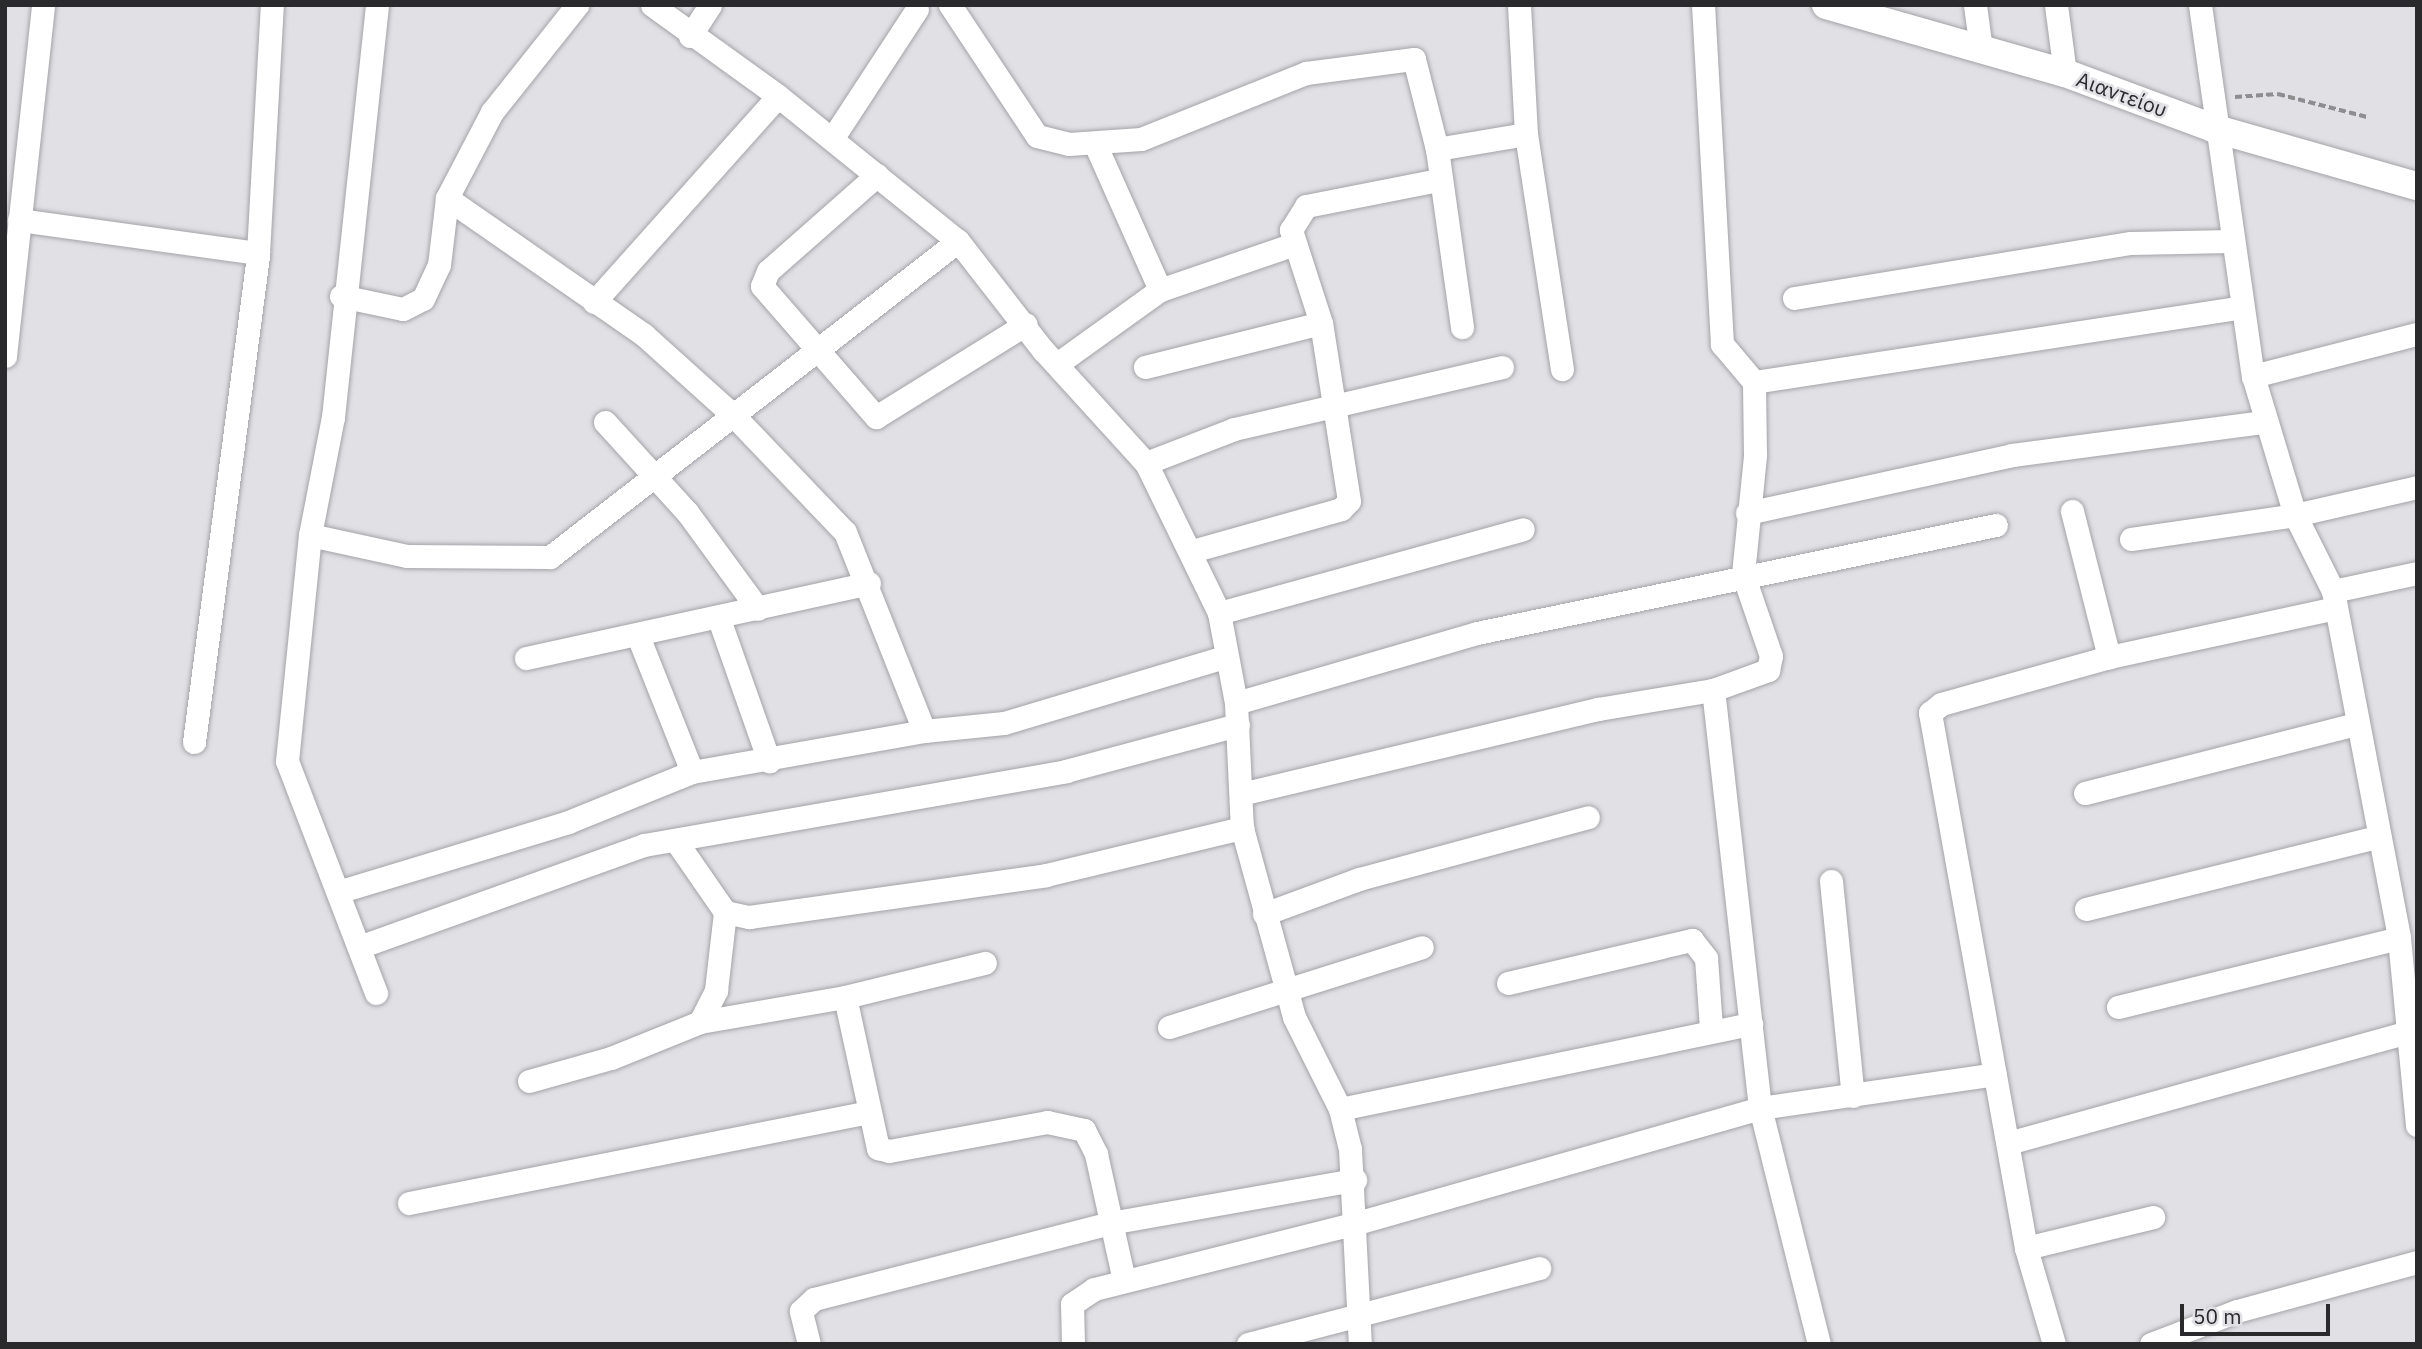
<!DOCTYPE html>
<html>
<head>
<meta charset="utf-8">
<style>
  body { margin:0 }
  #map { position:relative; width:2422px; height:1349px; overflow:hidden; background:#e1e0e5; font-family:"IBM Plex Sans",sans-serif }
  div>[style] { position:absolute }
  [style*='--x'] { left:calc(var(--x)*1px); top:calc(var(--y)*1px); width:calc(var(--w)*1px); rotate:calc(var(--a)*1deg) }
  .path>* { height:3.5px; margin-top:-1.75px; transform-origin:0; background:repeating-linear-gradient(90deg,#8e8d90 0 7px,transparent 0 10.5px) }
  .roads { filter:drop-shadow(0 0 2px #a4a3a8) drop-shadow(0 0 2px #a4a3a8) }
  .minor>* { height:23px; margin:-11.5px; padding:0 11.5px; transform-origin:11.5px; border-radius:11.5px; background:#fff }
  .major>* { height:28px; margin:-14px; padding:0 14px; transform-origin:14px; border-radius:14px; background:#fff }
  span { translate:-50% -50%; white-space:nowrap; text-align:center; line-height:1.15; -webkit-text-stroke:5px #e1e0e5; paint-order:stroke }
  .street-label { font-size:21px; color:#2a292b }
  .frame { position:absolute; inset:0; border:7px solid #2a292b; pointer-events:none }
  .scale { position:absolute; left:2180px; top:1304px; width:150px; height:32px; box-sizing:border-box; border:4px solid #2a292b; border-top:0; padding-left:9px; font-size:21px; line-height:24px; white-space:nowrap; color:#2a292b; -webkit-text-stroke:5px #e1e0e5; paint-order:stroke }
</style>
</head>
<body>
<div id="map">
  <div class="path">
    <div style="--x:2235;--y:97;--w:43;--a:-4"></div>
    <div style="--x:2278;--y:94;--w:92;--a:14.5"></div>
  </div>
  <div class="roads">
    <div class="minor">
      <div style="--x:652;--y:5;--w:155;--a:35.8"></div>
      <div style="--x:778;--y:96;--w:231;--a:38.9"></div>
      <div style="--x:958;--y:241;--w:138;--a:52.1"></div>
      <div style="--x:1043;--y:350;--w:153;--a:47.7"></div>
      <div style="--x:1146;--y:463;--w:167;--a:64"></div>
      <div style="--x:1219;--y:613;--w:92;--a:79.3"></div>
      <div style="--x:1236;--y:703;--w:125;--a:87.3"></div>
      <div style="--x:1242;--y:828;--w:196;--a:74.6"></div>
      <div style="--x:1294;--y:1017;--w:103;--a:63.4"></div>
      <div style="--x:1340;--y:1109;--w:41;--a:76"></div>
      <div style="--x:1350;--y:1149;--w:195;--a:87.1"></div>
      <div style="--x:950;--y:5;--w:157;--a:56.4"></div>
      <div style="--x:1037;--y:136;--w:33;--a:14"></div>
      <div style="--x:1069;--y:144;--w:72;--a:-4"></div>
      <div style="--x:1141;--y:139;--w:178;--a:-21.8"></div>
      <div style="--x:1306;--y:73;--w:109;--a:-7.4"></div>
      <div style="--x:1414;--y:59;--w:93;--a:75.7"></div>
      <div style="--x:1437;--y:149;--w:180;--a:82"></div>
      <div style="--x:1519;--y:5;--w:129;--a:86.9"></div>
      <div style="--x:1526;--y:134;--w:238;--a:81.3"></div>
      <div style="--x:1975;--y:5;--w:45;--a:82.4"></div>
      <div style="--x:2056;--y:5;--w:69;--a:82.5"></div>
      <div style="--x:2200;--y:5;--w:375;--a:81.9"></div>
      <div style="--x:2253;--y:376;--w:145;--a:73.2"></div>
      <div style="--x:2295;--y:515;--w:85;--a:63.4"></div>
      <div style="--x:2333;--y:591;--w:353;--a:79.2"></div>
      <div style="--x:2399;--y:938;--w:188;--a:84.5"></div>
      <div style="--x:690;--y:36;--w:37;--a:-57"></div>
      <div style="--x:832;--y:139;--w:155;--a:-56.8"></div>
      <div style="--x:1096;--y:146;--w:158;--a:66"></div>
      <div style="--x:1437;--y:149;--w:90;--a:-9.6"></div>
      <div style="--x:877;--y:175;--w:145;--a:138.6"></div>
      <div style="--x:768;--y:271;--w:16;--a:112"></div>
      <div style="--x:762;--y:286;--w:174;--a:49"></div>
      <div style="--x:876;--y:417;--w:176;--a:-31.8"></div>
      <div style="--x:447;--y:198;--w:240;--a:34.8"></div>
      <div style="--x:644;--y:335;--w:122;--a:42"></div>
      <div style="--x:735;--y:417;--w:159;--a:46.3"></div>
      <div style="--x:845;--y:532;--w:214;--a:68.3"></div>
      <div style="--x:924;--y:731;--w:80;--a:-5.7"></div>
      <div style="--x:1004;--y:723;--w:230;--a:-16.7"></div>
      <div style="--x:19;--y:220;--w:241;--a:7.9"></div>
      <div style="--x:258;--y:253;--w:248;--a:-86.8"></div>
      <div style="--x:341;--y:296;--w:63;--a:11.8"></div>
      <div style="--x:403;--y:309;--w:22;--a:-27"></div>
      <div style="--x:423;--y:299;--w:38;--a:-65"></div>
      <div style="--x:439;--y:265;--w:67;--a:-83.2"></div>
      <div style="--x:447;--y:198;--w:97;--a:-62.4"></div>
      <div style="--x:492;--y:112;--w:137;--a:-51.5"></div>
      <div style="--x:1794;--y:298;--w:341;--a:-9.3"></div>
      <div style="--x:2131;--y:243;--w:100;--a:-1.1"></div>
      <div style="--x:594;--y:302;--w:276;--a:-48.2"></div>
      <div style="--x:5;--y:356;--w:353;--a:-83.8"></div>
      <div style="--x:1057;--y:364;--w:127;--a:-35.7"></div>
      <div style="--x:1160;--y:290;--w:142;--a:-18.9"></div>
      <div style="--x:1145;--y:367;--w:181;--a:-14"></div>
      <div style="--x:2253;--y:376;--w:169;--a:-14.4"></div>
      <div style="--x:1754;--y:382;--w:491;--a:-8.7"></div>
      <div style="--x:605;--y:422;--w:122;--a:47.7"></div>
      <div style="--x:687;--y:512;--w:120;--a:53.8"></div>
      <div style="--x:1146;--y:463;--w:94;--a:-21.1"></div>
      <div style="--x:1234;--y:429;--w:275;--a:-13"></div>
      <div style="--x:2072;--y:511;--w:151;--a:75.8"></div>
      <div style="--x:1747;--y:513;--w:271;--a:-12.3"></div>
      <div style="--x:2012;--y:455;--w:254;--a:-7.5"></div>
      <div style="--x:310;--y:535;--w:99;--a:12.2"></div>
      <div style="--x:407;--y:556;--w:143;--a:0.4"></div>
      <div style="--x:550;--y:557;--w:516;--a:-37.76"></div>
      <div style="--x:2131;--y:539;--w:166;--a:-8.3"></div>
      <div style="--x:2295;--y:515;--w:125;--a:-12.9"></div>
      <div style="--x:1192;--y:551;--w:155;--a:-15.7"></div>
      <div style="--x:1341;--y:509;--w:11;--a:-45"></div>
      <div style="--x:1349;--y:501;--w:180;--a:-98.9"></div>
      <div style="--x:1321;--y:323;--w:98;--a:-107.9"></div>
      <div style="--x:1291;--y:230;--w:28;--a:-58"></div>
      <div style="--x:1306;--y:206;--w:135;--a:-11.1"></div>
      <div style="--x:2333;--y:591;--w:86;--a:-12.1"></div>
      <div style="--x:1219;--y:613;--w:315;--a:-15.4"></div>
      <div style="--x:719;--y:619;--w:151;--a:70.6"></div>
      <div style="--x:638;--y:636;--w:146;--a:68.3"></div>
      <div style="--x:526;--y:658;--w:351;--a:-12.3"></div>
      <div style="--x:1236;--y:703;--w:251;--a:-16.2"></div>
      <div style="--x:1477;--y:633;--w:530;--a:-11.76"></div>
      <div style="--x:194;--y:742;--w:493;--a:-82.5"></div>
      <div style="--x:2085;--y:793;--w:280;--a:-14.3"></div>
      <div style="--x:1241;--y:794;--w:367;--a:-13.4"></div>
      <div style="--x:1598;--y:709;--w:117;--a:-9.4"></div>
      <div style="--x:678;--y:844;--w:83;--a:55.3"></div>
      <div style="--x:725;--y:912;--w:25;--a:12"></div>
      <div style="--x:749;--y:917;--w:300;--a:-8"></div>
      <div style="--x:1046;--y:875;--w:202;--a:-13.5"></div>
      <div style="--x:1831;--y:881;--w:216;--a:84.2"></div>
      <div style="--x:338;--y:892;--w:240;--a:-16.9"></div>
      <div style="--x:568;--y:822;--w:134;--a:-22"></div>
      <div style="--x:692;--y:772;--w:236;--a:-10"></div>
      <div style="--x:2086;--y:909;--w:301;--a:-13.9"></div>
      <div style="--x:1264;--y:914;--w:101;--a:-20.2"></div>
      <div style="--x:1359;--y:879;--w:237;--a:-15.1"></div>
      <div style="--x:359;--y:947;--w:303;--a:-19.7"></div>
      <div style="--x:644;--y:845;--w:428;--a:-9.9"></div>
      <div style="--x:1066;--y:771;--w:178;--a:-15"></div>
      <div style="--x:1508;--y:983;--w:189;--a:-13.2"></div>
      <div style="--x:1692;--y:940;--w:23;--a:52"></div>
      <div style="--x:1706;--y:958;--w:70;--a:85.9"></div>
      <div style="--x:376;--y:993;--w:248;--a:-111"></div>
      <div style="--x:287;--y:761;--w:227;--a:-84.2"></div>
      <div style="--x:310;--y:535;--w:120;--a:-79"></div>
      <div style="--x:333;--y:417;--w:414;--a:-83.9"></div>
      <div style="--x:845;--y:997;--w:155;--a:77.7"></div>
      <div style="--x:878;--y:1148;--w:11;--a:15"></div>
      <div style="--x:889;--y:1151;--w:161;--a:-10.4"></div>
      <div style="--x:1047;--y:1122;--w:38;--a:12"></div>
      <div style="--x:1084;--y:1130;--w:27;--a:63"></div>
      <div style="--x:1096;--y:1154;--w:129;--a:77.5"></div>
      <div style="--x:2118;--y:1007;--w:289;--a:-13.8"></div>
      <div style="--x:700;--y:1022;--w:147;--a:-9.8"></div>
      <div style="--x:845;--y:997;--w:144;--a:-13.7"></div>
      <div style="--x:1169;--y:1027;--w:265;--a:-17.5"></div>
      <div style="--x:529;--y:1081;--w:85;--a:-15.7"></div>
      <div style="--x:611;--y:1058;--w:96;--a:-22"></div>
      <div style="--x:700;--y:1022;--w:36;--a:-63"></div>
      <div style="--x:716;--y:990;--w:79;--a:-83.4"></div>
      <div style="--x:1340;--y:1109;--w:420;--a:-11.7"></div>
      <div style="--x:2008;--y:1143;--w:415;--a:-15.5"></div>
      <div style="--x:409;--y:1203;--w:469;--a:-11.2"></div>
      <div style="--x:2026;--y:1248;--w:131;--a:-13.7"></div>
      <div style="--x:809;--y:1344;--w:34;--a:-104"></div>
      <div style="--x:801;--y:1311;--w:18;--a:-43"></div>
      <div style="--x:814;--y:1299;--w:306;--a:-14.4"></div>
      <div style="--x:1110;--y:1223;--w:249;--a:-10"></div>
      <div style="--x:1073;--y:1344;--w:40;--a:-91.4"></div>
      <div style="--x:1072;--y:1304;--w:27;--a:-34"></div>
      <div style="--x:1094;--y:1289;--w:271;--a:-14.1"></div>
      <div style="--x:1357;--y:1223;--w:419;--a:-15.9"></div>
      <div style="--x:1760;--y:1108;--w:421;--a:-96.4"></div>
      <div style="--x:1713;--y:690;--w:59;--a:-20"></div>
      <div style="--x:1768;--y:670;--w:14;--a:-78"></div>
      <div style="--x:1771;--y:656;--w:87;--a:-108.9"></div>
      <div style="--x:1743;--y:574;--w:120;--a:-84.2"></div>
      <div style="--x:1755;--y:455;--w:73;--a:-90.8"></div>
      <div style="--x:1754;--y:382;--w:50;--a:-130.1"></div>
      <div style="--x:1722;--y:344;--w:340;--a:-93.2"></div>
      <div style="--x:1248;--y:1344;--w:301;--a:-14.6"></div>
      <div style="--x:1819;--y:1344;--w:243;--a:-104"></div>
      <div style="--x:1760;--y:1108;--w:237;--a:-8.2"></div>
      <div style="--x:2054;--y:1344;--w:100;--a:-106.3"></div>
      <div style="--x:2026;--y:1248;--w:544;--a:-100.17"></div>
      <div style="--x:1930;--y:713;--w:14;--a:-39"></div>
      <div style="--x:1941;--y:704;--w:174;--a:-15.6"></div>
      <div style="--x:2109;--y:657;--w:231;--a:-12.2"></div>
      <div style="--x:2151;--y:1344;--w:92;--a:-21"></div>
      <div style="--x:2237;--y:1311;--w:187;--a:-15.2"></div>
    </div>
    <div class="major">
      <div style="--x:1826;--y:5;--w:248;--a:15.9"></div>
      <div style="--x:2065;--y:73;--w:158;--a:20.4"></div>
      <div style="--x:2213;--y:128;--w:212;--a:15.9"></div>
    </div>
  </div>
  <div class="street-label">
    <span style="left:2122px;top:94px;rotate:20deg">Αιαντείου</span>
  </div>
  <div class="frame"></div>
  <div class="scale">50 m</div>
</div>
</body>
</html>
